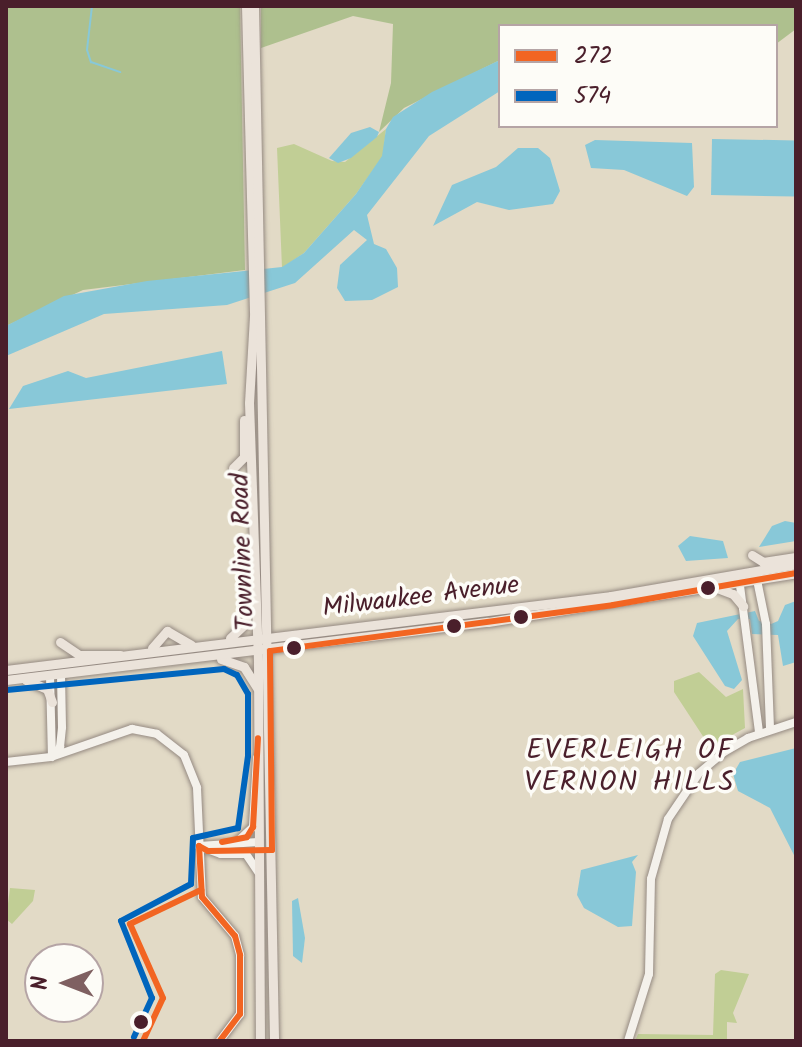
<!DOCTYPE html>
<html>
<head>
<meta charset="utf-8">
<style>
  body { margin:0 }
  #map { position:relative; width:802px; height:1047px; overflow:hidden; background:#e2dac6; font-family:Kalam,sans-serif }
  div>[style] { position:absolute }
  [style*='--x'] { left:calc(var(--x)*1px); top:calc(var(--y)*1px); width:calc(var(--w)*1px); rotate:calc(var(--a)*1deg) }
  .green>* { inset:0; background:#c1ce95 }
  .forest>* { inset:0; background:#aec08e }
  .water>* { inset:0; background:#88c8d8; transform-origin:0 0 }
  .stream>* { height:2px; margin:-1px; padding:0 1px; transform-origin:1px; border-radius:1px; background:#88c8d8 }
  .roads { filter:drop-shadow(0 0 2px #958a82) drop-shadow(0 0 2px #958a82) }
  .secondary>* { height:8px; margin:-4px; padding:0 4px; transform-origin:4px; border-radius:4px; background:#f4f1eb }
  .primary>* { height:9px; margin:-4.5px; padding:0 4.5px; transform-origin:4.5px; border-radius:4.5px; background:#ebe3da }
  .bus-1>* { height:6px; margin:-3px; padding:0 3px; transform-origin:3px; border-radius:3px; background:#f26522 }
  .bus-2>* { height:6px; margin:-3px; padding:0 3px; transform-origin:3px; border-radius:3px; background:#0065bd }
  .dots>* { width:22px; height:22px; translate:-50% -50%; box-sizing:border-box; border:4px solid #fdfcf7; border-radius:50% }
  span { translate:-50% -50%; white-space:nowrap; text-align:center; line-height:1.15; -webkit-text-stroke:7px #fdfcf7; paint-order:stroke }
  .street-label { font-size:26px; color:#4a1f2b }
  .neighbourhood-label { font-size:28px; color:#4a1f2b; letter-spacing:2px }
  .frame { position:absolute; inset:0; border:8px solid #4a1f2b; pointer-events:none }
  .legend { position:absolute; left:498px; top:24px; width:280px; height:104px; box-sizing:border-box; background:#fdfcf7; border:2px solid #b5a4a5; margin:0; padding:10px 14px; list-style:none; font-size:24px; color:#4a1f2b }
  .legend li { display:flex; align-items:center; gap:16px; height:40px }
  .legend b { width:40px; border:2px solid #b5a4a5 }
  .north { position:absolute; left:24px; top:943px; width:80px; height:80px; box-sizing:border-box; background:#fdfcf7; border:2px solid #b5a4a5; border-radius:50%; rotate:270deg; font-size:22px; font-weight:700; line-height:32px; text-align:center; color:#4a1f2b }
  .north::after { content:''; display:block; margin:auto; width:28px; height:36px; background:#7f6061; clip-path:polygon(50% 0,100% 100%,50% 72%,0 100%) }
</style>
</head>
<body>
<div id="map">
  <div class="green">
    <div style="clip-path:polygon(386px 129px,383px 156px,356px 194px,304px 253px,282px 268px,277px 148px,294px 144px,332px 161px,345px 162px)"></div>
    <div style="clip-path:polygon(699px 672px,726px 697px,743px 689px,745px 728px,710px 747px,674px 692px,674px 681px)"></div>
    <div style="clip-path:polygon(10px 888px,35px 890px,33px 901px,12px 924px,6px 919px)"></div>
    <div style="clip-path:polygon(721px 970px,749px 974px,733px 1013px,737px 1023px,727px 1022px,727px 1041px,635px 1041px,638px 1034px,713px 1035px,715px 974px)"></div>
  </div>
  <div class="forest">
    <div style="clip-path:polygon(6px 6px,240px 6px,245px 270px,83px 290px,6px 326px)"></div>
    <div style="clip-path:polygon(261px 6px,796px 6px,796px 29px,776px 44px,776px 26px,500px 26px,500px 60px,404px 108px,379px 132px,391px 83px,393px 24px,353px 16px,261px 48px)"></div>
  </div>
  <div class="water">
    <div style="clip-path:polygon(500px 60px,500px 91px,429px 136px,367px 215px,374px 244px,386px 249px,397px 268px,398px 287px,372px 300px,345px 301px,337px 288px,340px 265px,367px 240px,354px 230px,295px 283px,227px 305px,104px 314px,6px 356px,6px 326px,64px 296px,147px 281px,282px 267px,304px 253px,356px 194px,382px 156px,386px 129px,393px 117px,432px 92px)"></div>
    <div style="clip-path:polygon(370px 127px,379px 132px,377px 137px,351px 158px,338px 163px,329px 158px,351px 133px)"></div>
    <div style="left:712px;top:139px;width:84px;height:56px;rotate:1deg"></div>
    <div style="clip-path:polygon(595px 140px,692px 143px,694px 187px,687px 196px,624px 170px,591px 168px,585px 145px)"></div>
    <div style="clip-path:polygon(518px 148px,538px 148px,550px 158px,560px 191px,553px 204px,509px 210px,477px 202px,433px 226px,452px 185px,496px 167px)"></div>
    <div style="clip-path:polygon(222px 351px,227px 384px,9px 409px,23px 386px,68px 371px,86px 378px)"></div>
    <div style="clip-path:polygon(785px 521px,796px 523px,796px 541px,759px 547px,772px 526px)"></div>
    <div style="clip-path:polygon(690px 536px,723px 541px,728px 558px,686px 561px,678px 546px)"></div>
    <div style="clip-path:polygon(796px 601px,796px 662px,783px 666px,778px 635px,752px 634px,750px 619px,738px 619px,727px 631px,742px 680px,734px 689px,725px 686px,693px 636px,697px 623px,755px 611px,759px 621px,771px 624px,778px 621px,785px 605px)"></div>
    <div style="clip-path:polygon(796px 748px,796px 859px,770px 808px,738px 791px,733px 774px,740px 762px)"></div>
    <div style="clip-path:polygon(638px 855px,632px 862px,636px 872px,632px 926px,618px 927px,584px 908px,577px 895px,581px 870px)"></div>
    <div style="clip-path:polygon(298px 898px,305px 938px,302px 963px,293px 956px,292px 901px)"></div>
  </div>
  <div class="stream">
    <div style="--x:92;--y:6;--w:44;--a:96.5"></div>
    <div style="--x:87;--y:50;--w:13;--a:72"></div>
    <div style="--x:91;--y:62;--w:31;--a:19"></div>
  </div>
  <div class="roads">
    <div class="secondary">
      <div style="--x:756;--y:575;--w:50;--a:78.5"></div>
      <div style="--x:766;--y:624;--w:105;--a:87.8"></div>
      <div style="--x:739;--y:578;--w:156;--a:82.6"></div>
      <div style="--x:50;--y:676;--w:80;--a:88.6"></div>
      <div style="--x:52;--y:757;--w:13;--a:-51"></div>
      <div style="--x:60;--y:747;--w:20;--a:-84"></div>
      <div style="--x:62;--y:727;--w:53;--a:-91.1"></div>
      <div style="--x:6;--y:762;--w:45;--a:-6.3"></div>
      <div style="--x:51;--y:757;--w:86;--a:-19.1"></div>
      <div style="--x:132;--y:729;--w:25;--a:11"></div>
      <div style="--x:157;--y:734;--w:34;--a:38"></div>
      <div style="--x:184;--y:755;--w:35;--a:68"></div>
      <div style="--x:197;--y:788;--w:109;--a:87.4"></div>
      <div style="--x:202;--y:897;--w:51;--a:49.8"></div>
      <div style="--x:235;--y:936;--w:20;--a:75"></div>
      <div style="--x:240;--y:955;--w:59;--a:90"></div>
      <div style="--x:240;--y:1014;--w:34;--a:127"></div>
      <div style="--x:238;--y:841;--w:21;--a:-43"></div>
      <div style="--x:253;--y:827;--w:69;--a:-86.7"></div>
      <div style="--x:199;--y:846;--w:23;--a:20"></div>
      <div style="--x:221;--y:854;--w:25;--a:0"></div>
      <div style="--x:246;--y:854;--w:22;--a:56"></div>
      <div style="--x:199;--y:846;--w:59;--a:-3.9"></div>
      <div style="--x:628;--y:1041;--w:70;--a:-72.6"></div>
      <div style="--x:649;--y:974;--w:95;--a:-88.8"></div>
      <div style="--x:651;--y:879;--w:62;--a:-74.2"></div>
      <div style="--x:668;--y:819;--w:55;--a:-56"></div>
      <div style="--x:699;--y:773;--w:33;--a:-40"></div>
      <div style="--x:724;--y:752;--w:28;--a:-30"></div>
      <div style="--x:748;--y:738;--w:51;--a:-18.4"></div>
    </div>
    <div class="primary">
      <div style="--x:246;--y:6;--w:310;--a:88.5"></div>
      <div style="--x:254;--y:316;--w:87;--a:93.3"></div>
      <div style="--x:249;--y:403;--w:260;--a:88"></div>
      <div style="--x:258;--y:663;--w:378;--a:89.7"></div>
      <div style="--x:254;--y:6;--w:1035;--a:88.89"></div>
      <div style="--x:233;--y:468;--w:16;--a:-45"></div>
      <div style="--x:244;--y:457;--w:37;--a:-90"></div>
      <div style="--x:752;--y:555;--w:13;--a:32"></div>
      <div style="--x:763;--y:562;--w:33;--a:-9"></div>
      <div style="--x:717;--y:588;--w:17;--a:21"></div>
      <div style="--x:733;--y:594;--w:16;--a:50"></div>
      <div style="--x:230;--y:638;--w:22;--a:-43"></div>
      <div style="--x:246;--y:623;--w:38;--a:-85"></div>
      <div style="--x:60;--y:642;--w:23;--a:34"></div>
      <div style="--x:79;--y:655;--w:41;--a:0"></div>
      <div style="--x:152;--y:648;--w:23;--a:-49"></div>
      <div style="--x:167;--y:631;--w:28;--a:30"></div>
      <div style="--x:221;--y:659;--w:24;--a:19"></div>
      <div style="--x:244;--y:667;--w:25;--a:58"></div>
      <div style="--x:6;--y:670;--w:610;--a:-6.97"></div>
      <div style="--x:611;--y:596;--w:188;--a:-9.8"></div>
      <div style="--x:6;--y:680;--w:485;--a:-6.9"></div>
      <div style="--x:488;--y:622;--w:312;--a:-9"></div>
      <div style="--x:26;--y:680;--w:23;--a:23"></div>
      <div style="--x:47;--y:689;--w:14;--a:69"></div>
    </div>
  </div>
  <div class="bus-1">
    <div style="--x:222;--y:842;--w:25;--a:-11"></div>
    <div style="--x:247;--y:837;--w:12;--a:-59"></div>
    <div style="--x:253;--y:827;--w:89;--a:-86.8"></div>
    <div style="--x:199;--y:846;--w:10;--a:29"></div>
    <div style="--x:208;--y:851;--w:64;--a:-0.9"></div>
    <div style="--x:272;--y:850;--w:199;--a:-90.6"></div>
    <div style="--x:270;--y:651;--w:346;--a:-7.6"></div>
    <div style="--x:613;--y:605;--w:186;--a:-9.9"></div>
    <div style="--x:199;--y:846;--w:51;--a:86.6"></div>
    <div style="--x:202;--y:897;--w:51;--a:49.8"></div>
    <div style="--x:235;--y:936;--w:20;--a:75"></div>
    <div style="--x:240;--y:955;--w:59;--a:90"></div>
    <div style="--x:240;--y:1014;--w:34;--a:127"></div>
    <div style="--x:143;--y:1041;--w:47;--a:-65.1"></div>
    <div style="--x:163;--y:998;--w:81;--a:-114"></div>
    <div style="--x:130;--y:924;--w:79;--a:-25.6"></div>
  </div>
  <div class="bus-2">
    <div style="--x:7;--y:690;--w:218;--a:-5.5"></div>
    <div style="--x:224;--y:669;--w:14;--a:25"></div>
    <div style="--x:237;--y:675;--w:22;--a:60"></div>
    <div style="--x:248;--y:694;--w:62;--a:90"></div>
    <div style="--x:248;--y:756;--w:73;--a:97.9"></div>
    <div style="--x:238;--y:828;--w:46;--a:167.5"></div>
    <div style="--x:193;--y:838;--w:46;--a:92.5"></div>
    <div style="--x:191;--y:884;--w:79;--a:152.1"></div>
    <div style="--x:121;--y:921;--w:83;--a:68.1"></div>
    <div style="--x:152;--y:998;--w:43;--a:114.8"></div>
  </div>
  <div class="dots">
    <div style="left:708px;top:588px;background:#4a1f2b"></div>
    <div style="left:521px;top:617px;background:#4a1f2b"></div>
    <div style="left:454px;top:626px;background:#4a1f2b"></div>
    <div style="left:294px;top:648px;background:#4a1f2b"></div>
    <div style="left:141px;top:1022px;background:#4a1f2b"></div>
  </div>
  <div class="street-label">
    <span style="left:244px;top:552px;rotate:-92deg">Townline Road</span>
    <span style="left:421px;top:598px;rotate:-7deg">Milwaukee Avenue</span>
  </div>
  <div class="neighbourhood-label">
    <span style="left:630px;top:767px">EVERLEIGH OF<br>VERNON HILLS</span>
  </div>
  <div class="frame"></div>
  <ul class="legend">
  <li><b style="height:10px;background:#f26522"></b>272</li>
  <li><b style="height:10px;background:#0065bd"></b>574</li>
  </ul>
  <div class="north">N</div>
</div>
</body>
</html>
